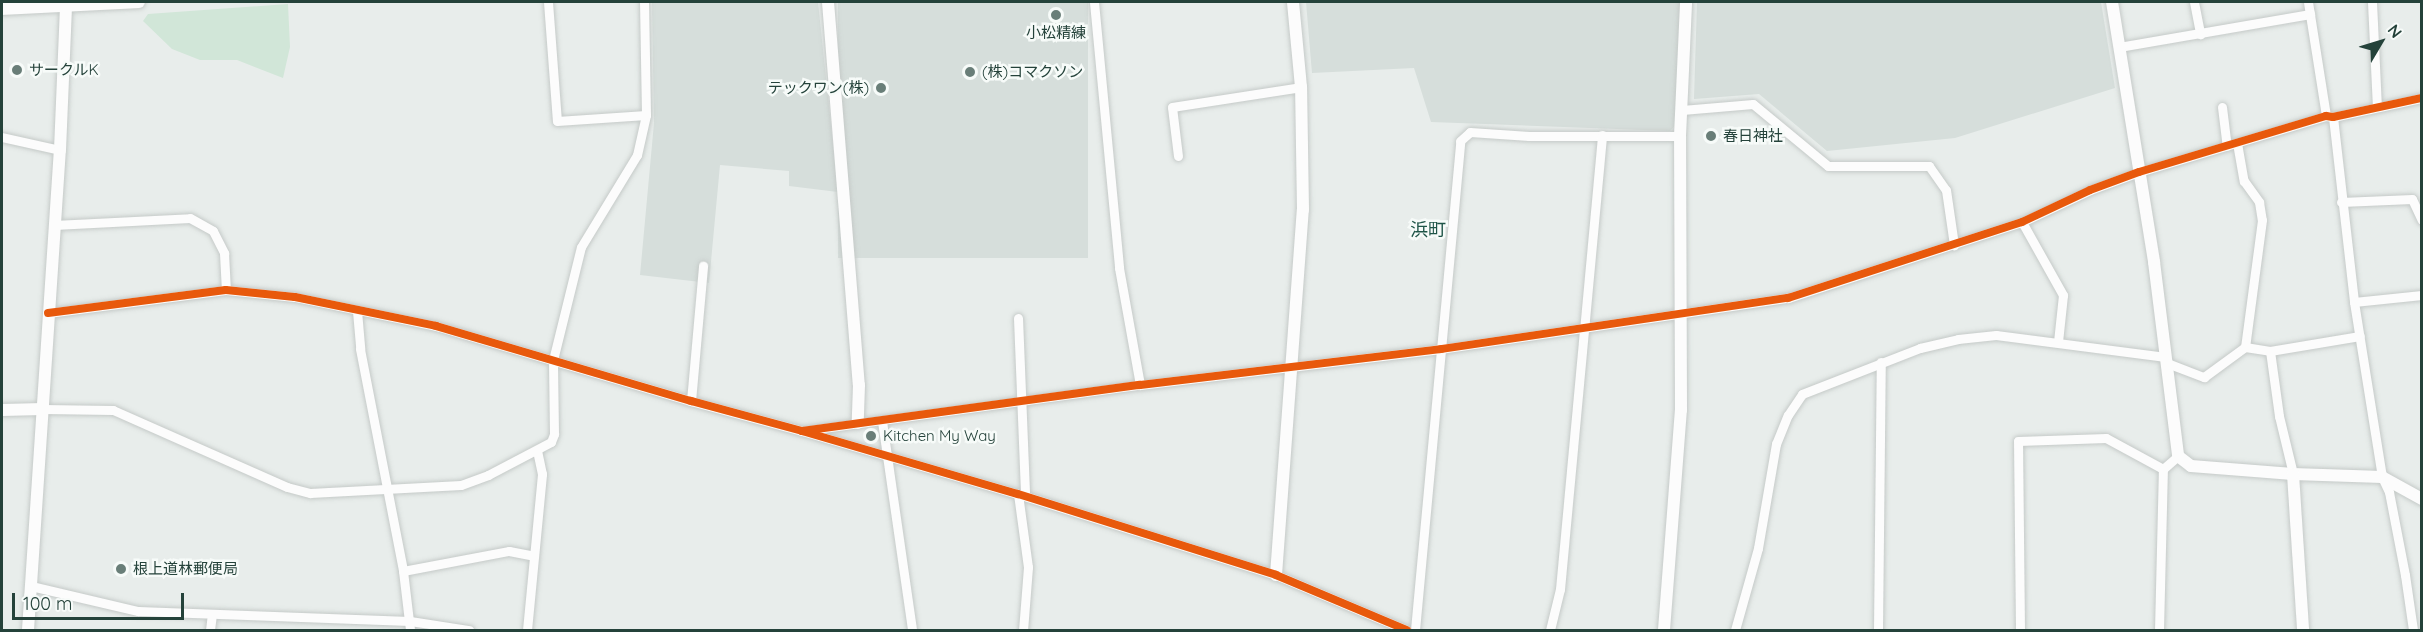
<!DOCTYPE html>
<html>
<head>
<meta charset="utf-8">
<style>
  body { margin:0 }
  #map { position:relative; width:2423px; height:632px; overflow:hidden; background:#e8edeb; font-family:Quicksand,"Noto Sans JP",sans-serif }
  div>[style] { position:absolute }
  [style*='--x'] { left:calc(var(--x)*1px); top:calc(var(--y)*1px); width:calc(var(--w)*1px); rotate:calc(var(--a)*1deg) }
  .built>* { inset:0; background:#d6dedb; transform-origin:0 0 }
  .green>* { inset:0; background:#d1e6d8 }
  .roads { filter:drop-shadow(0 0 2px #c5cac8) drop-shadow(0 0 2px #c5cac8) }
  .street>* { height:9px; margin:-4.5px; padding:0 4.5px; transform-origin:4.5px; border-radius:4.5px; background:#fcfcfc }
  .secondary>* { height:12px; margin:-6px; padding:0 6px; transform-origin:6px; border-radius:6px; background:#fcfcfc }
  .cycleway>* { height:8px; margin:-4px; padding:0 4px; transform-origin:4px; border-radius:4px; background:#e8590c }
  .dots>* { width:16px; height:16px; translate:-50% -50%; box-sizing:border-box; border:3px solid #f7fbf9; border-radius:50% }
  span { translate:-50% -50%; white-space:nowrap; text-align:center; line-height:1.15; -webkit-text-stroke:5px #f7fbf9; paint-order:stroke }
  .poi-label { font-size:15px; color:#24423a }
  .left { translate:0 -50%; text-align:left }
  .right { translate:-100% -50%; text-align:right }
  .quarter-label { font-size:18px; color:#1f5548 }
  .frame { position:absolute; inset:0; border:3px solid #24423a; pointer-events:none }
  .north { position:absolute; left:2351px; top:12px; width:60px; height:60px; -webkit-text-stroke:4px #f7fbf9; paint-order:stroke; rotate:52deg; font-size:16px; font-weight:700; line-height:24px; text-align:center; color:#24423a }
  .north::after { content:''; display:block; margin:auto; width:21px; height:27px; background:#24423a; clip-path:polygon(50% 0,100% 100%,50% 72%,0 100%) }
  .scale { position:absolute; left:12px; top:593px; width:172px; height:27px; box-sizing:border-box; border:3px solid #24423a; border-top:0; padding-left:8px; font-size:18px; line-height:21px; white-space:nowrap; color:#24423a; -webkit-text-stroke:4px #f7fbf9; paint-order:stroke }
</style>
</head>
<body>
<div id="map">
  <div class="built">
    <div style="clip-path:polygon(652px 2px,818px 2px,838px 192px,789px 186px,789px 171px,720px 165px,709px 283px,640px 275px,654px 123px)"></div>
    <div style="left:838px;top:2px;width:250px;height:256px"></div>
    <div style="clip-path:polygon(1306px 2px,1681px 2px,1678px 122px,1670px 131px,1431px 122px,1414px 68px,1312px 73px)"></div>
    <div style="clip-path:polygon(1697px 2px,2101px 2px,2115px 88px,1955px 138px,1827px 151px,1759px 94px,1694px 99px)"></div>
  </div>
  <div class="green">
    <div style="clip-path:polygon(288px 4px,290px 47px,283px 78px,237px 60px,200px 60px,172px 49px,143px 21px,148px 14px)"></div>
  </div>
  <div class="roads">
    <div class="street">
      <div style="--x:548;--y:2;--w:119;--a:85.7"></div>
      <div style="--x:557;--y:121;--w:89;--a:-3.9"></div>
      <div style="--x:1094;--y:2;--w:267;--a:84.6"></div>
      <div style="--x:1119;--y:268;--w:119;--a:79.8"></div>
      <div style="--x:2194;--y:2;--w:33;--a:79"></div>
      <div style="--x:2308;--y:2;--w:115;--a:81"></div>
      <div style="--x:2372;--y:2;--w:105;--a:87.3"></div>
      <div style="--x:2119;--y:47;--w:194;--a:-9.8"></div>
      <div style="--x:2222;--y:107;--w:39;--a:83"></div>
      <div style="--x:1682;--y:110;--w:71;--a:-4.8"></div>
      <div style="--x:1753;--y:104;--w:97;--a:39.6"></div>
      <div style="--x:1828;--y:166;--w:101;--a:0"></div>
      <div style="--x:1929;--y:166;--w:29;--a:55"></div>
      <div style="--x:1946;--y:190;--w:56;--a:81.7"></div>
      <div style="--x:2333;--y:117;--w:186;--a:83.5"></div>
      <div style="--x:2354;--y:302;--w:177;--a:80.9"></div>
      <div style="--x:2382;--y:477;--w:17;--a:65"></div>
      <div style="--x:2389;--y:492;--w:85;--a:79.1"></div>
      <div style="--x:2405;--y:575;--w:56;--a:81.7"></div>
      <div style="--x:2;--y:137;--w:59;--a:12.6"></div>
      <div style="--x:2237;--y:143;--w:39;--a:80"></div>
      <div style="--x:2244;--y:181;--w:26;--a:54"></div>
      <div style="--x:2259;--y:202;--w:18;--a:81"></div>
      <div style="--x:2262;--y:220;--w:128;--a:97.6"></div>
      <div style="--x:1178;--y:156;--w:49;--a:-97"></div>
      <div style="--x:1172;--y:107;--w:131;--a:-8.8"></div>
      <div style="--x:2341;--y:202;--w:71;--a:-2.4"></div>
      <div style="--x:2412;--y:199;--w:23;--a:65"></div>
      <div style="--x:2022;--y:222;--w:84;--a:60.7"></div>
      <div style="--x:2063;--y:295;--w:47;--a:96.1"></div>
      <div style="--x:54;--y:225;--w:136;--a:-2.9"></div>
      <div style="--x:190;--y:218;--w:26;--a:29"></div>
      <div style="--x:213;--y:231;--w:25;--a:63"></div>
      <div style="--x:224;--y:253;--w:37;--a:87"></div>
      <div style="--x:2354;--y:302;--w:68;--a:-5.9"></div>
      <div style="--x:357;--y:311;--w:38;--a:85"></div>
      <div style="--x:360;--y:349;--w:226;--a:79"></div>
      <div style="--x:403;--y:571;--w:59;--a:83.2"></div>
      <div style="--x:48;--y:313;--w:179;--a:-7.4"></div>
      <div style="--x:226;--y:290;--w:69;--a:5.8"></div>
      <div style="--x:295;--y:297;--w:144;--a:11.6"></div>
      <div style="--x:436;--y:326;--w:266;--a:16.4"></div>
      <div style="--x:691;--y:401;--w:115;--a:15.1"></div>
      <div style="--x:802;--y:431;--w:225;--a:16.3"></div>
      <div style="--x:1018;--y:494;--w:270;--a:17.4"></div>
      <div style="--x:1276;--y:575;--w:142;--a:22.8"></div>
      <div style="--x:1018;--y:318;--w:178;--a:87.7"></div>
      <div style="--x:2270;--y:351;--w:66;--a:82.1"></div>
      <div style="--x:2279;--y:416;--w:60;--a:76.4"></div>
      <div style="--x:2167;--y:363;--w:40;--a:21"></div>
      <div style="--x:2204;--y:377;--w:51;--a:-36.2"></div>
      <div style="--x:2245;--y:347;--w:25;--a:9"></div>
      <div style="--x:2270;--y:351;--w:91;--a:-9.5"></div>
      <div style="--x:691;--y:401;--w:136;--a:-84.9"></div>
      <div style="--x:43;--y:409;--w:70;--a:0.8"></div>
      <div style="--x:113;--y:410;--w:190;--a:23.9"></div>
      <div style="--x:287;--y:487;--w:24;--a:15"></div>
      <div style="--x:310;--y:493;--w:151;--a:-3"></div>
      <div style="--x:461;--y:485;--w:29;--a:-20"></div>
      <div style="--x:488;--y:475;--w:71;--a:-27.6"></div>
      <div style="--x:551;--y:442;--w:9;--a:-69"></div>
      <div style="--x:554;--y:434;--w:74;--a:-90.8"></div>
      <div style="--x:553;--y:360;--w:116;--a:-76.1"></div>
      <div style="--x:581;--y:247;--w:108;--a:-58.7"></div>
      <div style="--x:637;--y:155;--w:41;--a:-77.3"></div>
      <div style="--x:646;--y:115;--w:113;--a:-91"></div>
      <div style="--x:882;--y:421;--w:211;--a:81.8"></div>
      <div style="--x:802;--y:431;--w:341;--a:-7.8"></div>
      <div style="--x:1140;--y:385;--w:303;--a:-6.8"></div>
      <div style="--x:1441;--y:349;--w:351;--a:-8.4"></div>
      <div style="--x:1788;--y:298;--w:246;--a:-18"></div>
      <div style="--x:2022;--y:222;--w:75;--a:-25.2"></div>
      <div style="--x:2090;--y:190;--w:52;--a:-20.2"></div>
      <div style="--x:2139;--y:172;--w:195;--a:-16.7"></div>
      <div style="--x:2326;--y:116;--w:7;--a:8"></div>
      <div style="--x:2333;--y:117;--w:91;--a:-12.1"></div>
      <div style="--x:1018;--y:494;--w:74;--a:82.2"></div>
      <div style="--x:1028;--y:567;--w:63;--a:94.5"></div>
      <div style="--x:403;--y:571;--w:108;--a:-10.7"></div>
      <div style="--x:509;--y:551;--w:25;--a:11"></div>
      <div style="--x:31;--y:586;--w:110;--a:13.2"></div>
      <div style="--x:138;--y:611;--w:272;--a:2.1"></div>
      <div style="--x:410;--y:621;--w:60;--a:8.7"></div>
      <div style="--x:210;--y:630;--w:16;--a:-83"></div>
      <div style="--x:527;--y:630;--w:157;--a:-84.5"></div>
      <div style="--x:542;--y:474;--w:24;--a:-102"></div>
      <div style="--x:1415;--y:630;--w:491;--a:-84.7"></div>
      <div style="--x:1460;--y:141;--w:13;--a:-42"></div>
      <div style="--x:1470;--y:132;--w:59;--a:3.9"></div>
      <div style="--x:1529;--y:136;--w:151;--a:0"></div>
      <div style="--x:1550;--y:630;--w:42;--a:-76.3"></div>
      <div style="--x:1560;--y:589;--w:456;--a:-84.7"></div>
      <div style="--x:1735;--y:630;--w:85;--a:-74.3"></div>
      <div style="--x:1758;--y:548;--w:106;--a:-80.2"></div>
      <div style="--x:1776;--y:444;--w:31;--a:-68"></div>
      <div style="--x:1788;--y:415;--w:25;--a:-56"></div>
      <div style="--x:1802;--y:394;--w:127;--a:-21.3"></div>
      <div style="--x:1920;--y:348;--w:39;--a:-13"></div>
      <div style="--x:1958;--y:339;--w:38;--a:-6"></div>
      <div style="--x:1996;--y:335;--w:171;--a:7.4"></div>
      <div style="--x:1878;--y:630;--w:268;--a:-89.4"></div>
      <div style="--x:2020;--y:630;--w:189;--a:-90.6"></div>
      <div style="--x:2018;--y:441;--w:88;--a:-2"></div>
      <div style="--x:2106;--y:438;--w:65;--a:28.5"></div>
      <div style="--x:2159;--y:630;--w:161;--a:-88.6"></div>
      <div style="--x:2163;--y:469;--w:20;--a:-41"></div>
    </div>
    <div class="secondary">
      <div style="--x:828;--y:2;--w:384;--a:85.4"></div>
      <div style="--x:859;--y:385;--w:38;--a:92"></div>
      <div style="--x:2112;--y:2;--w:263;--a:80.8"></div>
      <div style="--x:2154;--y:262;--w:195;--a:82.9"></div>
      <div style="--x:2178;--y:456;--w:16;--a:38"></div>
      <div style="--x:2191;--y:466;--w:102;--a:4.5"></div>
      <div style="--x:2293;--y:474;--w:89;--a:1.9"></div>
      <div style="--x:2382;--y:477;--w:46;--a:28.8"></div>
      <div style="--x:2;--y:9;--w:137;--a:-2.9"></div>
      <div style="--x:2;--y:410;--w:41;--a:-1.4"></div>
      <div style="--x:2293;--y:474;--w:156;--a:86.3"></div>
      <div style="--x:1276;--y:575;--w:366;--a:-85.8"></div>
      <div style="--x:1303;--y:210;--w:123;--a:-90.9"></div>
      <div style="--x:1301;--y:87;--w:85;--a:-95.4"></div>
      <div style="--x:28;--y:630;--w:481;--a:-86.2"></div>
      <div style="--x:60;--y:150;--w:143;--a:-87.6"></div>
      <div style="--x:1664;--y:630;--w:221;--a:-85.6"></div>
      <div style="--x:1681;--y:410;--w:274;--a:-90.2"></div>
      <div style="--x:1680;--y:136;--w:134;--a:-87.4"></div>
    </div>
  </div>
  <div class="cycleway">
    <div style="--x:48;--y:313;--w:179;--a:-7.4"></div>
    <div style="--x:226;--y:290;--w:69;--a:5.8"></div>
    <div style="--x:295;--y:297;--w:144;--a:11.6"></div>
    <div style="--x:436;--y:326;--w:266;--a:16.4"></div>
    <div style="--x:691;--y:401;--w:115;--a:15.1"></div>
    <div style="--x:802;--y:431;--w:225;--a:16.3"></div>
    <div style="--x:1018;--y:494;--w:270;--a:17.4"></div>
    <div style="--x:1276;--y:575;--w:142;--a:22.8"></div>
    <div style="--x:802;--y:431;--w:341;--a:-7.8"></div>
    <div style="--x:1140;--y:385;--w:303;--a:-6.8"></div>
    <div style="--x:1441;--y:349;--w:351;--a:-8.4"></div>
    <div style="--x:1788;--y:298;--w:246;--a:-18"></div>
    <div style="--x:2022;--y:222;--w:75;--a:-25.2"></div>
    <div style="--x:2090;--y:190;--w:52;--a:-20.2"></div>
    <div style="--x:2139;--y:172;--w:195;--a:-16.7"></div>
    <div style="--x:2326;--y:116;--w:7;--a:8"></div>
    <div style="--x:2333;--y:117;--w:91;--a:-12.1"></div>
  </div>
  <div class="dots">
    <div style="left:1056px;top:15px;background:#697e78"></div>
    <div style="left:17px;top:70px;background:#697e78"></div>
    <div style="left:970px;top:72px;background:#697e78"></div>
    <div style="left:881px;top:88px;background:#697e78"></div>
    <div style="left:1711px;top:136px;background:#697e78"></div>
    <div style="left:871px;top:436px;background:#697e78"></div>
    <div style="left:121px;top:569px;background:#697e78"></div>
  </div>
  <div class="poi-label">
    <span style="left:1056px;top:33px">小松精練</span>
    <span class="left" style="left:29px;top:70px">サークルK</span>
    <span class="left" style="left:982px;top:72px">(株)コマクソン</span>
    <span class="right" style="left:869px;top:88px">テックワン(株)</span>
    <span class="left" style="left:1723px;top:136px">春日神社</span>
    <span class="left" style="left:883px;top:436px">Kitchen My Way</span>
    <span class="left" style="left:133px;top:569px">根上道林郵便局</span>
  </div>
  <div class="quarter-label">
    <span style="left:1428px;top:230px">浜町</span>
  </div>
  <div class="frame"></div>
  <div class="north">N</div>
  <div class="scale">100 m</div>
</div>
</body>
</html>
